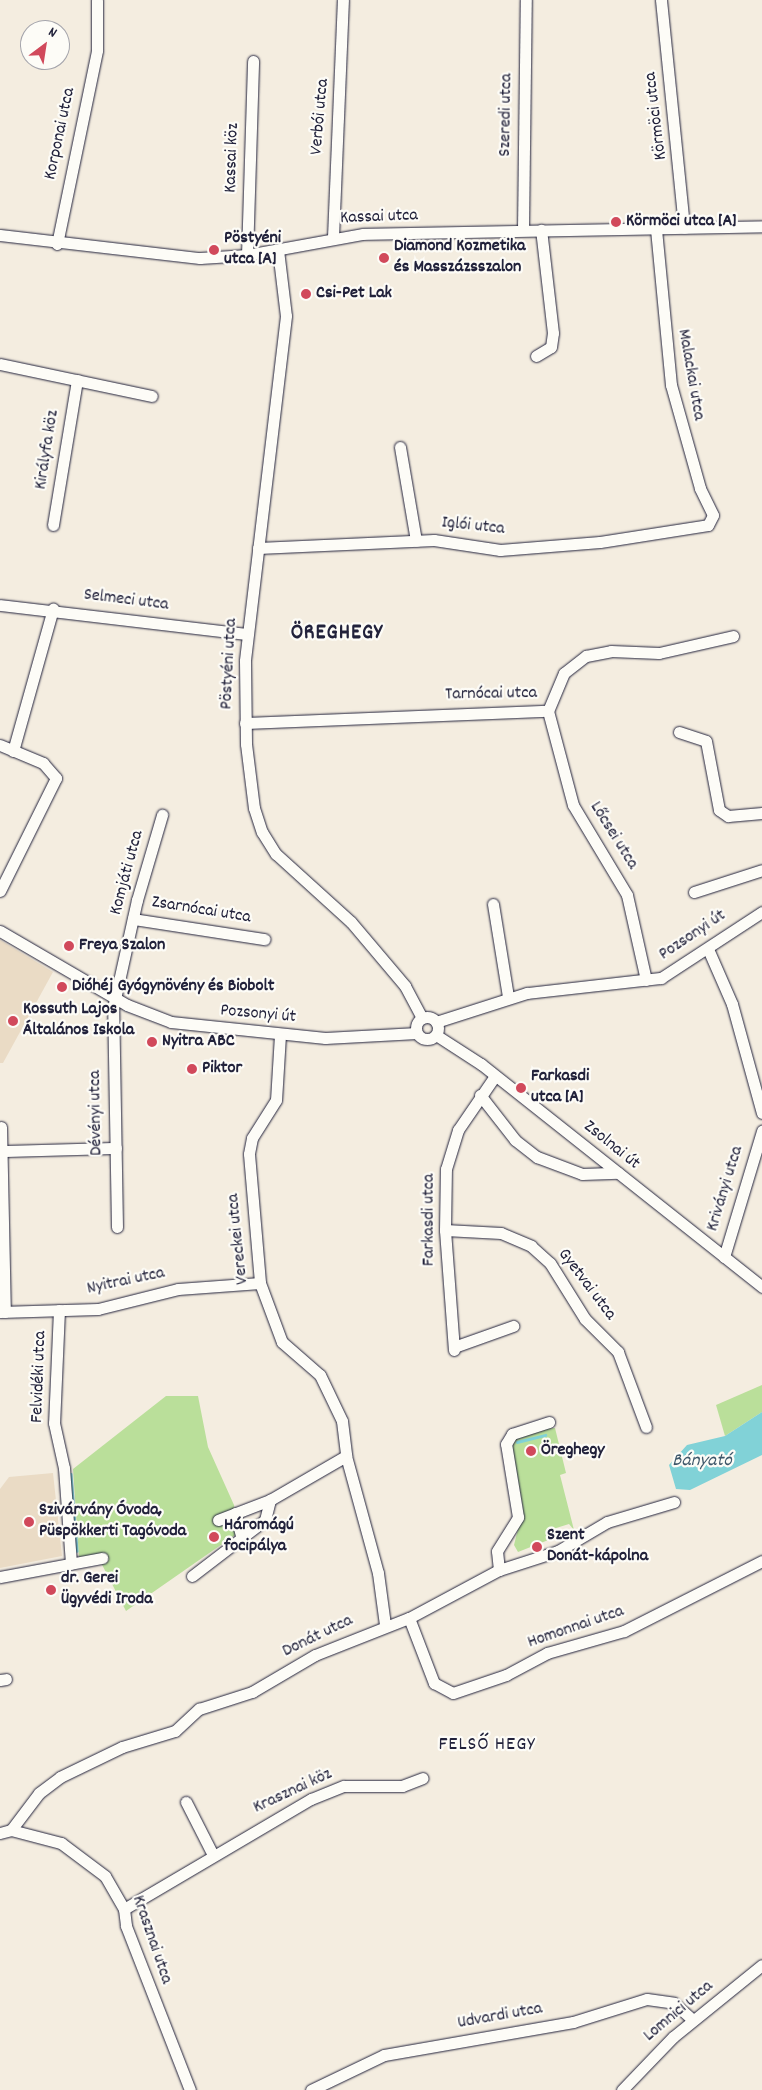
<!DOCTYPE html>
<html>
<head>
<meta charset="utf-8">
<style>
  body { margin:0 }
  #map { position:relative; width:762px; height:2090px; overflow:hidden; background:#f4ede0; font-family:Dekko,sans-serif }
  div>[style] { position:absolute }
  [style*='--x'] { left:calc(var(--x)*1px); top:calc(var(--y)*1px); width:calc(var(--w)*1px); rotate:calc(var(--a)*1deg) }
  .built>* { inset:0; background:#eadbc5 }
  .green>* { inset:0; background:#badf9a }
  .water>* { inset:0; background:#81d2d7 }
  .stream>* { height:2.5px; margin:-1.25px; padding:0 1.25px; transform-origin:1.25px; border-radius:1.25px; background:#81d2d7 }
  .roads { filter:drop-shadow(0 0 1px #22223b) drop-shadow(0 0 1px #22223b) }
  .minor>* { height:11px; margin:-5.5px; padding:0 5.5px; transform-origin:5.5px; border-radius:5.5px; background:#fdfcf7 }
  .minor>.ring { margin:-5.5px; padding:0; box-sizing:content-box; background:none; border:11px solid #fdfcf7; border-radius:50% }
  .dots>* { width:14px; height:14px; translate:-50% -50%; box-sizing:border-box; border:2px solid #fdfcf7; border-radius:50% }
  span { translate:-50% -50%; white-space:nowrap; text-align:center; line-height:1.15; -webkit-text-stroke:4.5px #fdfcf7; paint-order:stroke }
  .street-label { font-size:18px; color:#22223b }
  .poi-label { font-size:18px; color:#22223b; font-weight:700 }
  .left { translate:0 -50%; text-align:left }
  .water-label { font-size:19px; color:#3e576a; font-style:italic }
  .quarter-label { font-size:20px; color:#22223b; letter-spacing:1px }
  .district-label { font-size:22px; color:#22223b; font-weight:700; letter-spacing:1px }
  .north { position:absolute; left:20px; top:20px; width:50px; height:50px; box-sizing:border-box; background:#fdfcf7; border:1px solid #a5a5ac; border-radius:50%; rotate:31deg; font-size:14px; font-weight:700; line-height:20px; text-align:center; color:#22223b }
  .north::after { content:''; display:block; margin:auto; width:18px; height:22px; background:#d1495b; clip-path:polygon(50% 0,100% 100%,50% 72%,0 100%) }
</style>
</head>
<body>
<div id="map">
  <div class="built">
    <div style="clip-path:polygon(0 940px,53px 972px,3px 1063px,0 1063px)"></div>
    <div style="clip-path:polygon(53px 1473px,62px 1556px,0 1568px,0 1489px,9px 1477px)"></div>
  </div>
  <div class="green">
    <div style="clip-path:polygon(762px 1385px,762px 1412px,725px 1436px,716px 1405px)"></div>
    <div style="clip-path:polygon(166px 1396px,198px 1396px,208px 1447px,234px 1505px,238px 1533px,126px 1611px,97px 1555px,79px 1557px,73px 1469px)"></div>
    <div style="clip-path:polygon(555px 1428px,566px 1473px,560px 1475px,574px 1530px,569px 1524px,553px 1529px,556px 1537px,518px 1552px,514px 1545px,523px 1509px,511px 1440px,539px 1429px)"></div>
  </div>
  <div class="water">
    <div style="clip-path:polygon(762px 1412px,762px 1455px,690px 1490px,676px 1489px,669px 1465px,687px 1445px,725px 1436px)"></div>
  </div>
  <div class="stream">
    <div style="--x:517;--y:1442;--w:29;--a:-14"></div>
    <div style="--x:71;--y:1474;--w:77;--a:85.5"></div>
  </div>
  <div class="roads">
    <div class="minor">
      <div style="--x:661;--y:0;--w:229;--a:84.2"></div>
      <div style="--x:523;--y:230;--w:230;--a:-89.3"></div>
      <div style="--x:0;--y:235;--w:201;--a:6.6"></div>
      <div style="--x:200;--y:258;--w:47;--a:-3.7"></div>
      <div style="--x:247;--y:255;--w:118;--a:-10.3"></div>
      <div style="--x:363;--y:234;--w:399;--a:-1.1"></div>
      <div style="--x:333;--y:237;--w:237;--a:-87.6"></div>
      <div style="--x:57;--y:244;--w:198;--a:-78.3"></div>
      <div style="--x:97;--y:50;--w:50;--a:-90"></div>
      <div style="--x:278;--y:250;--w:66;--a:83.1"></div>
      <div style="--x:286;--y:316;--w:347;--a:96.8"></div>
      <div style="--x:245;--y:661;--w:83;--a:89.3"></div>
      <div style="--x:246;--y:744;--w:64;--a:82.9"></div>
      <div style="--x:254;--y:808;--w:25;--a:72"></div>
      <div style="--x:262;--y:832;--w:26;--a:58"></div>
      <div style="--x:276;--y:854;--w:101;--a:42.2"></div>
      <div style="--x:351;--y:922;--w:84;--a:49.8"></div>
      <div style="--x:405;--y:986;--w:36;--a:62"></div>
      <div style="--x:247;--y:255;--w:194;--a:-88.2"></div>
      <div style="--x:536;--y:356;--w:17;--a:-31"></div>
      <div style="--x:551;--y:347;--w:14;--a:-82"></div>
      <div style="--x:553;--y:333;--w:104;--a:-96.6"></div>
      <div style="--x:0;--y:364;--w:155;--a:11.9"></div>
      <div style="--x:400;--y:447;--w:95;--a:80.3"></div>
      <div style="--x:53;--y:525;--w:147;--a:-80.6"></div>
      <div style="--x:258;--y:548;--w:176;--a:-2.6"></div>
      <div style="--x:434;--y:540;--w:67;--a:8.6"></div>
      <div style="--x:500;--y:550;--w:100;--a:-4.6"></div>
      <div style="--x:600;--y:542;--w:109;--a:-8.9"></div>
      <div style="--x:708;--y:525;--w:11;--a:-63"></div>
      <div style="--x:713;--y:515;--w:30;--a:-116"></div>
      <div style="--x:700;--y:488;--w:107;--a:-105.7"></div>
      <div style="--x:671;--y:385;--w:158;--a:-95.5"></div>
      <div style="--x:0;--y:605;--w:249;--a:6.7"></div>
      <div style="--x:548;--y:711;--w:97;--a:75.1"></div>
      <div style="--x:573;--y:805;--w:105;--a:59"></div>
      <div style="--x:627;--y:895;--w:87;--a:77.4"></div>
      <div style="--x:245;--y:723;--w:303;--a:-2.3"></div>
      <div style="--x:548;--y:711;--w:41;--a:-67.2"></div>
      <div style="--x:564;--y:673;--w:28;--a:-38"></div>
      <div style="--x:586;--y:656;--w:25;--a:-11"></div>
      <div style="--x:611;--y:651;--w:48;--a:2.4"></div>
      <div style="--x:659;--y:653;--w:76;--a:-12.9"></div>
      <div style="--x:679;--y:732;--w:28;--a:18"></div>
      <div style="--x:706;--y:741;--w:70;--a:79.3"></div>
      <div style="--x:719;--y:810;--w:11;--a:34"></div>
      <div style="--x:728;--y:816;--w:34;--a:-5"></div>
      <div style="--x:0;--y:745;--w:47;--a:22.7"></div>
      <div style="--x:43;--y:763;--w:20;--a:49"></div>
      <div style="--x:56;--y:778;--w:126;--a:116.4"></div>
      <div style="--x:13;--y:751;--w:148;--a:-74.3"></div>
      <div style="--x:694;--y:892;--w:71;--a:-17.9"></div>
      <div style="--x:493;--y:904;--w:94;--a:80.8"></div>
      <div style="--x:133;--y:919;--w:133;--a:8.7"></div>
      <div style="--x:0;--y:931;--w:147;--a:30.2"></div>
      <div style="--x:127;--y:1005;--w:47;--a:21.1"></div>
      <div style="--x:171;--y:1022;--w:155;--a:5.9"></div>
      <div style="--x:325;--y:1038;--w:92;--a:-3.1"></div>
      <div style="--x:708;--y:949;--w:60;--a:66.4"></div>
      <div style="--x:732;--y:1004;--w:113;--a:74.6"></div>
      <div class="ring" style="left:416px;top:1017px;width:11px;height:11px"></div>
      <div style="--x:436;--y:1022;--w:96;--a:-17.7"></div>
      <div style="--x:527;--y:993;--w:135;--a:-6.4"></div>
      <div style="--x:661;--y:978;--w:121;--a:-33.2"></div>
      <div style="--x:280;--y:1035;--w:65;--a:93.5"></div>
      <div style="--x:276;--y:1100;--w:45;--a:122.3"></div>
      <div style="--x:252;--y:1138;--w:16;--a:101"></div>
      <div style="--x:249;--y:1154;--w:129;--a:85.1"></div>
      <div style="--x:260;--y:1283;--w:63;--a:69.6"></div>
      <div style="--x:282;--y:1342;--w:50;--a:41"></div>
      <div style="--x:320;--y:1375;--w:51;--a:64.4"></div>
      <div style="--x:342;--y:1421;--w:35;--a:83"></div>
      <div style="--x:346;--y:1456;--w:121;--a:74.7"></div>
      <div style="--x:378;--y:1573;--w:52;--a:82.3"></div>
      <div style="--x:436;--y:1035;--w:54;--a:32.8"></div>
      <div style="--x:481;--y:1064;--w:359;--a:38.4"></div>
      <div style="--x:480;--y:1095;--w:57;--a:52.1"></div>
      <div style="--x:515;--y:1140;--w:28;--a:38"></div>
      <div style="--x:537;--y:1157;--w:48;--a:20.7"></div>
      <div style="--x:582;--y:1174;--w:36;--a:-2"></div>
      <div style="--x:1;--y:1127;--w:185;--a:88.8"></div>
      <div style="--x:2;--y:1151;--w:114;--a:-1.5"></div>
      <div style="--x:117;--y:1227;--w:219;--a:-91"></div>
      <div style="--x:113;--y:1008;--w:111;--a:-77.5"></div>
      <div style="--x:137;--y:900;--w:89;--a:-73.6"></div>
      <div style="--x:445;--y:1230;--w:56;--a:3.1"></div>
      <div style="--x:501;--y:1233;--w:33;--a:23"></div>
      <div style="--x:531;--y:1246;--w:25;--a:42"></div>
      <div style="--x:550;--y:1263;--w:66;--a:58"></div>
      <div style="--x:585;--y:1319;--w:47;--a:45"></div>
      <div style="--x:618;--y:1352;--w:80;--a:69.5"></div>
      <div style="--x:724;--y:1257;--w:132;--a:-73.2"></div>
      <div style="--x:59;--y:1310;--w:113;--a:92.5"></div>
      <div style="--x:54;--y:1423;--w:46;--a:77.5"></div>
      <div style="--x:64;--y:1468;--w:96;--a:85.8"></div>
      <div style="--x:0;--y:1312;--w:98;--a:-1.8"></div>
      <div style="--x:98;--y:1309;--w:82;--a:-14"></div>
      <div style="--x:178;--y:1289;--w:82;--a:-4.2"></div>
      <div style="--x:454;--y:1347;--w:63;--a:-19.6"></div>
      <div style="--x:454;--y:1350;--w:120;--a:-94.3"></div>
      <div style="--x:445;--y:1230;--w:61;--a:-89.1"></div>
      <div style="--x:446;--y:1169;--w:41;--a:-72.9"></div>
      <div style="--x:458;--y:1130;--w:65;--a:-55.6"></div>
      <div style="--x:235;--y:1513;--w:27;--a:75"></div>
      <div style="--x:218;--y:1520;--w:56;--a:-21"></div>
      <div style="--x:270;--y:1500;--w:88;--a:-30.1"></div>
      <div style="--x:499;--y:1570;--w:19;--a:-96"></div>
      <div style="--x:497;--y:1551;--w:40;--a:-58"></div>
      <div style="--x:518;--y:1517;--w:74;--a:-99.3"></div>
      <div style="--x:506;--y:1444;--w:12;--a:-59"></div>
      <div style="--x:512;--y:1434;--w:39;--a:-18"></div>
      <div style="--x:192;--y:1576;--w:92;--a:-37.5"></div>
      <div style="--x:265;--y:1520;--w:21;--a:-76"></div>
      <div style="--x:0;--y:1577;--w:104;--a:-10.6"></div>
      <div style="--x:409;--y:1618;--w:70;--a:69"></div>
      <div style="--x:434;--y:1683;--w:21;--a:28"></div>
      <div style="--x:453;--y:1693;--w:56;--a:-18.8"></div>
      <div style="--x:506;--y:1675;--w:47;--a:-28.2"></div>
      <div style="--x:547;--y:1653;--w:80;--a:-15.9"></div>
      <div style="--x:624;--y:1631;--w:155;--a:-26.9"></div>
      <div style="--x:0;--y:1680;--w:6;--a:-9"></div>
      <div style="--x:186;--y:1802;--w:59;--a:63"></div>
      <div style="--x:11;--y:1830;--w:52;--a:14.6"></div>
      <div style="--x:61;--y:1843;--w:55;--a:36.9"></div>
      <div style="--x:105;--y:1876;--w:38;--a:60"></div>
      <div style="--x:124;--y:1909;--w:17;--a:83"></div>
      <div style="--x:126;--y:1926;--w:176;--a:68.7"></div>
      <div style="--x:0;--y:1833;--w:11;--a:-15"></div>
      <div style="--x:11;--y:1830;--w:46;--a:-52.9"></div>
      <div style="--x:39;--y:1793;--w:26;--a:-37"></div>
      <div style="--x:60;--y:1777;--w:69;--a:-25.8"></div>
      <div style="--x:122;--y:1747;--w:55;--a:-16.8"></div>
      <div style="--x:175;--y:1731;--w:33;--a:-43"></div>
      <div style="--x:199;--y:1709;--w:56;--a:-17.8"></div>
      <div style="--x:252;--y:1692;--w:73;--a:-30.4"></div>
      <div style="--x:315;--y:1655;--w:101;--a:-21.5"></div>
      <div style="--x:409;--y:1618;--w:102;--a:-28.1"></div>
      <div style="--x:499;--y:1570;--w:62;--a:-17.9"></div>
      <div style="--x:558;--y:1551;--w:57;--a:-30.6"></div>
      <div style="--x:607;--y:1522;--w:70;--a:-16.6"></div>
      <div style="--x:124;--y:1909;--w:217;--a:-30.5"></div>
      <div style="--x:311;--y:1799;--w:35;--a:-22"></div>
      <div style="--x:344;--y:1786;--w:58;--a:0"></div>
      <div style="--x:402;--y:1786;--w:22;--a:-21"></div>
      <div style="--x:311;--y:2090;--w:81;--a:-25.6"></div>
      <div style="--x:384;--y:2055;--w:192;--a:-9.9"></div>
      <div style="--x:573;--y:2022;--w:77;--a:-17.3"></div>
      <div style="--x:647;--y:1999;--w:27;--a:8"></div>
      <div style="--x:674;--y:2003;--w:25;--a:42"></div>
      <div style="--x:622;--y:2090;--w:74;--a:-46.1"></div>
      <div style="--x:673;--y:2037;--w:114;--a:-39"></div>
    </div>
  </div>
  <div class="dots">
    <div style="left:616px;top:222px;background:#d1495b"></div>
    <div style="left:214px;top:250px;background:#d1495b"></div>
    <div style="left:384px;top:258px;background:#d1495b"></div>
    <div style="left:306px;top:294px;background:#d1495b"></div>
    <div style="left:69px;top:946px;background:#d1495b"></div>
    <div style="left:62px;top:987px;background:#d1495b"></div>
    <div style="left:13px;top:1021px;background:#d1495b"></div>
    <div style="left:152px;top:1042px;background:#d1495b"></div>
    <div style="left:192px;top:1069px;background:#d1495b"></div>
    <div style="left:521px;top:1088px;background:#d1495b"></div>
    <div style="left:531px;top:1451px;background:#d1495b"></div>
    <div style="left:29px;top:1522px;background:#d1495b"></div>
    <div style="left:214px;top:1537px;background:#d1495b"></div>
    <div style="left:537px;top:1547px;background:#d1495b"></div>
    <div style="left:51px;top:1590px;background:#d1495b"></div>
  </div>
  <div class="street-label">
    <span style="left:507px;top:115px;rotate:-89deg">Szeredi utca</span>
    <span style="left:657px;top:116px;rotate:-97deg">Körmöci utca</span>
    <span style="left:321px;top:117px;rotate:-85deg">Verbói utca</span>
    <span style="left:61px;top:134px;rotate:-78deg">Korponai utca</span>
    <span style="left:233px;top:158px;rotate:-88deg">Kassai köz</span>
    <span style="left:379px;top:218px;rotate:-2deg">Kassai utca</span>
    <span style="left:690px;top:375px;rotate:80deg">Malackai utca</span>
    <span style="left:48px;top:450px;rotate:-81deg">Királyfa köz</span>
    <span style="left:473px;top:527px;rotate:6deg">Iglói utca</span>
    <span style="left:126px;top:601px;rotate:7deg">Selmeci utca</span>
    <span style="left:230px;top:664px;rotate:-87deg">Pöstyéni utca</span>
    <span style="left:491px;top:695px;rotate:-1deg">Tarnócai utca</span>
    <span style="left:613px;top:836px;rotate:58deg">Lőcsei utca</span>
    <span style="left:128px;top:873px;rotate:-75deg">Komjáti utca</span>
    <span style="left:201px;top:911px;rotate:9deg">Zsarnócai utca</span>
    <span style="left:693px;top:936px;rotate:-34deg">Pozsonyi út</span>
    <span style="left:258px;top:1015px;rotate:5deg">Pozsonyi út</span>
    <span style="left:97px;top:1113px;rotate:-91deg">Dévényi utca</span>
    <span style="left:611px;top:1146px;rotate:39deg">Zsolnai út</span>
    <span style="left:726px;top:1189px;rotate:-73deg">Kriványi utca</span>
    <span style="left:430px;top:1220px;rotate:-90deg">Farkasdi utca</span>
    <span style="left:239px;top:1239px;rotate:-96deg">Vereckei utca</span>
    <span style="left:126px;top:1282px;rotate:-12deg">Nyitrai utca</span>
    <span style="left:586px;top:1285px;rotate:53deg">Gyetvai utca</span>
    <span style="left:40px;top:1377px;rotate:-88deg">Felvidéki utca</span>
    <span style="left:576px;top:1628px;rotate:-19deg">Homonnai utca</span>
    <span style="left:318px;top:1637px;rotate:-26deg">Donát utca</span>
    <span style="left:293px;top:1792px;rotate:-25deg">Krasznai köz</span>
    <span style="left:151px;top:1940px;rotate:71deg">Krasznai utca</span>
    <span style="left:679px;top:2012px;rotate:-40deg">Lomnici utca</span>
    <span style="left:500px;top:2017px;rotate:-10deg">Udvardi utca</span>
  </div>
  <div class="poi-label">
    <span class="left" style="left:626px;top:222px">Körmöci utca [A]</span>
    <span class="left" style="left:224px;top:250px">Pöstyéni<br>utca [A]</span>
    <span class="left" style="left:394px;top:258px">Diamond Kozmetika<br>és Masszázsszalon</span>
    <span class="left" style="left:316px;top:294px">Csi-Pet Lak</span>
    <span class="left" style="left:79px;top:946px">Freya Szalon</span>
    <span class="left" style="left:72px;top:987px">Dióhéj Gyógynövény és Biobolt</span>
    <span class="left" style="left:23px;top:1021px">Kossuth Lajos<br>Általános Iskola</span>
    <span class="left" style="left:162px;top:1042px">Nyitra ABC</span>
    <span class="left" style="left:202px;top:1069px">Piktor</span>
    <span class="left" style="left:531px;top:1088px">Farkasdi<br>utca [A]</span>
    <span class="left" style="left:541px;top:1451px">Öreghegy</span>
    <span class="left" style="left:39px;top:1522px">Szivárvány Óvoda,<br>Püspökkerti Tagóvoda</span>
    <span class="left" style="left:224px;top:1537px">Háromágú<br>focipálya</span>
    <span class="left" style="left:547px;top:1547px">Szent<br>Donát-kápolna</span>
    <span class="left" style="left:61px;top:1590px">dr. Gerei<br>Ügyvédi Iroda</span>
  </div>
  <div class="water-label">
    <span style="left:702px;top:1462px">Bányató</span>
  </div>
  <div class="quarter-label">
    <span style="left:487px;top:1745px">FELSŐ HEGY</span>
  </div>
  <div class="district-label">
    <span style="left:337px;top:634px">ÖREGHEGY</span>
  </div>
  <div class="north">N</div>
</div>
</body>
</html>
